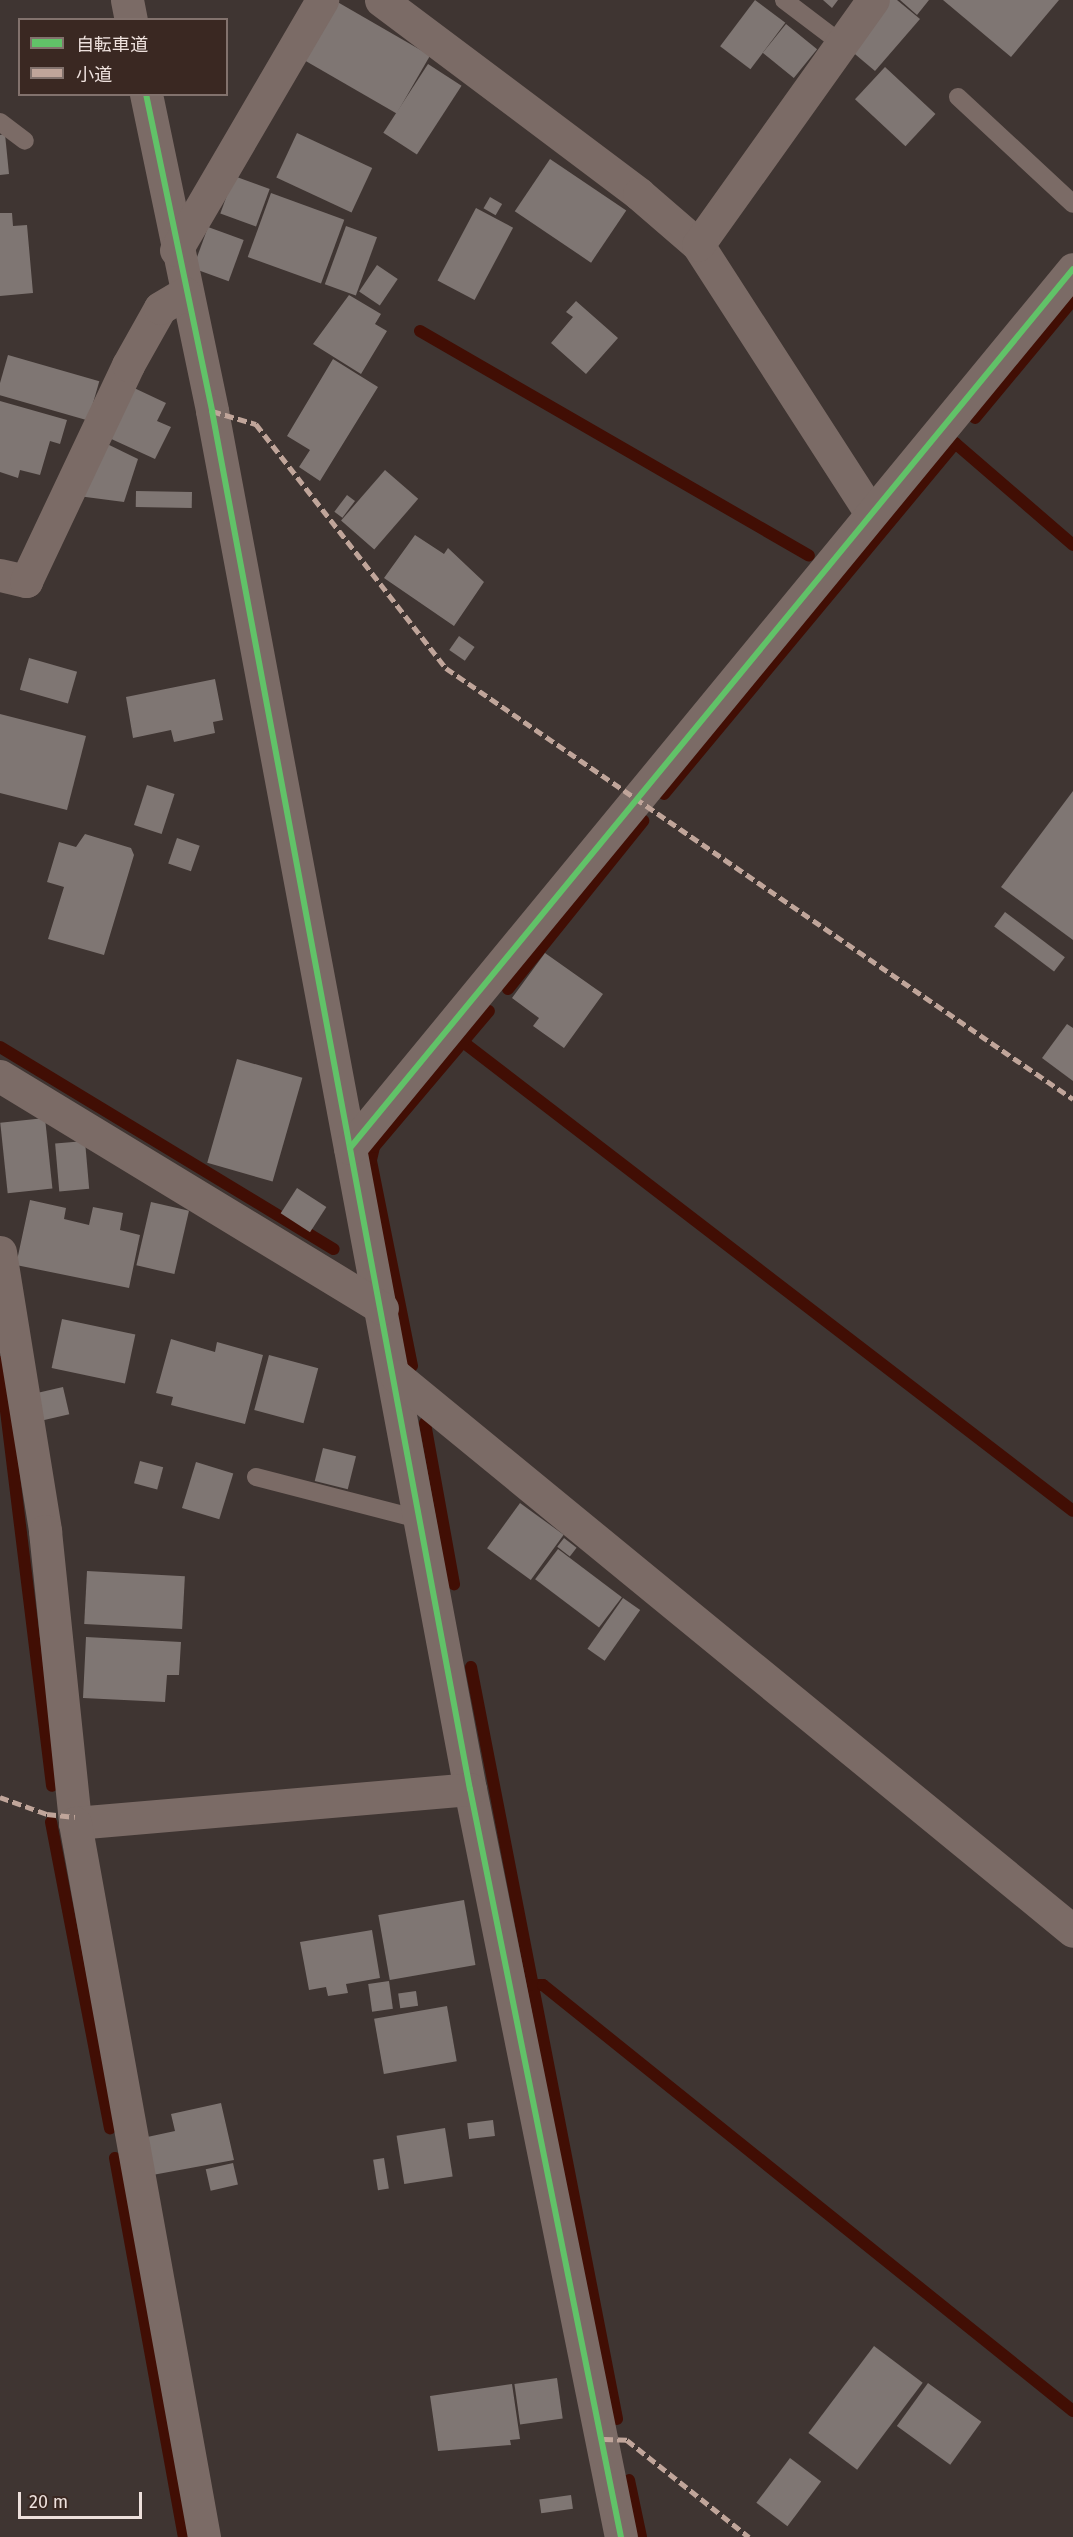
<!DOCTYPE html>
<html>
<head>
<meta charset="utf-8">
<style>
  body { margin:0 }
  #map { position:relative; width:1073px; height:2537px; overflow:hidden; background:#3f3532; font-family:"Fira Sans","Noto Sans JP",sans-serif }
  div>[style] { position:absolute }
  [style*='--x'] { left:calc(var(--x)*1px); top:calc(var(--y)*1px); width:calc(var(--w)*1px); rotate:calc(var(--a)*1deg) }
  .stream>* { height:12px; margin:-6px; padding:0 6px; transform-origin:6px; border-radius:6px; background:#410e04 }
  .building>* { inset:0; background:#7f7673; transform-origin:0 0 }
  .service>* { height:18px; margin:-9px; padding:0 9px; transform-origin:9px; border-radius:9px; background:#7b6b66 }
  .minor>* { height:33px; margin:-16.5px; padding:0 16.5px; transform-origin:16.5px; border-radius:16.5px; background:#7b6b66 }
  .quiet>* { height:4.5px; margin-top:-2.25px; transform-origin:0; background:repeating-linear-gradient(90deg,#c0a59a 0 9px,transparent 0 13.5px) }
  .cycleway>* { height:6px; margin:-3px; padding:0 3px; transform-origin:3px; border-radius:3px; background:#61c268 }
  span { translate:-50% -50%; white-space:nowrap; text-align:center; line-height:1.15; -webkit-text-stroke:6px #3a2822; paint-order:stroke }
  .legend { position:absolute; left:18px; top:18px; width:210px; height:78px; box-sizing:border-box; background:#3a2822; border:2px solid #82726d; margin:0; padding:8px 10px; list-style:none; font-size:18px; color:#eee1dd }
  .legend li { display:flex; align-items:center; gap:12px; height:30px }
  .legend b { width:30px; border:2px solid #82726d }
  .scale { position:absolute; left:18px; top:2492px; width:124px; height:27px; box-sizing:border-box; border:3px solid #eee1dd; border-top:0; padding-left:8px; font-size:18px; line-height:21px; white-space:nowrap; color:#eee1dd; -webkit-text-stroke:4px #3a2822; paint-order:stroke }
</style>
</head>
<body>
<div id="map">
  <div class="stream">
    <div style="--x:420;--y:331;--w:449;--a:30"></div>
    <div style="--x:975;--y:418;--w:153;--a:-50.3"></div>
    <div style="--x:664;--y:794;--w:456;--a:-50.3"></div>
    <div style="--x:955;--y:443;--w:156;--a:40.8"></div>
    <div style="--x:508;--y:989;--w:216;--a:-51.2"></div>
    <div style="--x:463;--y:1042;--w:769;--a:37.55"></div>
    <div style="--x:0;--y:1047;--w:390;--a:31.2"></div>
    <div style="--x:0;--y:1362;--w:427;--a:83"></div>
    <div style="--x:412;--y:1366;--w:210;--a:-101.3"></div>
    <div style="--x:371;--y:1160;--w:13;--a:-77"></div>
    <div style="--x:374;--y:1147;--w:178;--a:-49.8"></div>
    <div style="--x:425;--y:1423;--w:164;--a:79.8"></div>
    <div style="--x:471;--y:1667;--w:766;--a:79.01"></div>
    <div style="--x:51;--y:1822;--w:312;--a:79.1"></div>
    <div style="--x:533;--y:1985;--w:10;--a:0"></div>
    <div style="--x:543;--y:1985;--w:680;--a:38.79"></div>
    <div style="--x:115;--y:2158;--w:385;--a:79.7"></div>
    <div style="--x:629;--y:2480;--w:58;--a:78.1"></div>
  </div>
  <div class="building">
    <div style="left:334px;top:0;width:111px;height:67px;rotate:30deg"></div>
    <div style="left:755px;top:0;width:38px;height:58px;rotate:37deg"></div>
    <div style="clip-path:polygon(823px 0,838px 0,832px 8px)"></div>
    <div style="clip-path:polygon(881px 0,897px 0,920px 19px,875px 71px,843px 44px)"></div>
    <div style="clip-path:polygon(900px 0,929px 0,917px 15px)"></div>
    <div style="clip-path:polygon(943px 0,1059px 0,1011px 57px)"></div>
    <div style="left:786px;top:24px;width:40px;height:37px;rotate:39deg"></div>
    <div style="left:428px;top:64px;width:40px;height:82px;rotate:33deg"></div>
    <div style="left:885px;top:67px;width:69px;height:44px;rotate:43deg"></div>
    <div style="left:297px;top:133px;width:83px;height:49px;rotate:25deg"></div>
    <div style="clip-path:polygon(5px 134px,9px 174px,0 175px,0 135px)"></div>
    <div style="left:550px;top:159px;width:92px;height:63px;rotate:34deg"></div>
    <div style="left:234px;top:176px;width:38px;height:40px;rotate:20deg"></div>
    <div style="left:271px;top:193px;width:78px;height:68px;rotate:20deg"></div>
    <div style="left:490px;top:197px;width:14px;height:13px;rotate:30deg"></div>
    <div style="left:476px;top:208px;width:42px;height:82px;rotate:28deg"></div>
    <div style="clip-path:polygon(0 213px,12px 213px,13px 226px,27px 225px,33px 293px,0 296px)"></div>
    <div style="left:346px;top:226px;width:33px;height:62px;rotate:20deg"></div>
    <div style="left:208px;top:227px;width:38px;height:44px;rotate:20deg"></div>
    <div style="left:377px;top:265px;width:25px;height:32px;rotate:34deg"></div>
    <div style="clip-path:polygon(349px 295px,381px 314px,375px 324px,387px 331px,361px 374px,313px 344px)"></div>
    <div style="clip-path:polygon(576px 301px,618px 338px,586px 374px,551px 343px,573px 317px,566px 312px)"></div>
    <div style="left:8px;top:355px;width:95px;height:41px;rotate:16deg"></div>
    <div style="clip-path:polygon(333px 359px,378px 387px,320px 481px,299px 467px,310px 450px,287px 436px)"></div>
    <div style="clip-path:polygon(132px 387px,166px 403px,157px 421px,171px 427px,155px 459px,107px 437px)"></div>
    <div style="clip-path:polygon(0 401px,67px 420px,60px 444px,50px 441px,40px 475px,20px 470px,18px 478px,0 472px)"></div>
    <div style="clip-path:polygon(103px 442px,138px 459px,124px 502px,78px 496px)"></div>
    <div style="left:385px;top:470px;width:44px;height:67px;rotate:41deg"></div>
    <div style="left:136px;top:491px;width:56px;height:16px;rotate:1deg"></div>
    <div style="left:347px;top:495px;width:10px;height:21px;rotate:37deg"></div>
    <div style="clip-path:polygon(415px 535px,444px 554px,448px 548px,484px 582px,454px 626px,384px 578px)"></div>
    <div style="left:459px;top:636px;width:19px;height:17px;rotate:35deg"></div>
    <div style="left:29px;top:658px;width:50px;height:33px;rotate:16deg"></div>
    <div style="clip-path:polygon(215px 679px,223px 720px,213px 722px,215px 733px,174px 742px,171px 730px,133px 738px,126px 697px)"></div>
    <div style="clip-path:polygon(0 714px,86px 736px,67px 810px,0 793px)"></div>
    <div style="left:147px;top:785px;width:29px;height:42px;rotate:18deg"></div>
    <div style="clip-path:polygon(1073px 791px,1073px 940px,1001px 887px)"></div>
    <div style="clip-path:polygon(85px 834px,131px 848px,134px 855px,104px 955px,48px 939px,64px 887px,47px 882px,59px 842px,76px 847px)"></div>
    <div style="left:177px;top:838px;width:24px;height:27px;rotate:19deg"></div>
    <div style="left:1005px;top:912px;width:75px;height:18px;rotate:37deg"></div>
    <div style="clip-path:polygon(545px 953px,603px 994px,564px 1048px,533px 1026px,539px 1018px,512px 998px)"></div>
    <div style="clip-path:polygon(1067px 1024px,1073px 1028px,1073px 1081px,1042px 1058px)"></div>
    <div style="left:237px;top:1059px;width:68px;height:108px;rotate:16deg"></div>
    <div style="left:45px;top:1118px;width:71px;height:45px;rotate:84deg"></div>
    <div style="left:85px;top:1141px;width:48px;height:30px;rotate:85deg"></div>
    <div style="left:297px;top:1188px;width:35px;height:30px;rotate:33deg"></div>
    <div style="clip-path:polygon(30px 1200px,66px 1208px,64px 1219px,89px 1225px,93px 1207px,123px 1213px,120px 1230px,140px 1235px,129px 1288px,16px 1265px)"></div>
    <div style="left:151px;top:1202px;width:39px;height:65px;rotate:13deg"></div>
    <div style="left:62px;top:1319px;width:75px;height:50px;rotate:12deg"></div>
    <div style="clip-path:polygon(171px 1339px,215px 1352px,217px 1342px,263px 1355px,245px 1424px,171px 1405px,173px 1397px,156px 1393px)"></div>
    <div style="left:269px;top:1355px;width:51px;height:57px;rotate:15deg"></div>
    <div style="left:63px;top:1387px;width:28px;height:29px;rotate:77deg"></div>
    <div style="left:323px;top:1448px;width:34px;height:34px;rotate:14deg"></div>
    <div style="left:140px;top:1461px;width:24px;height:23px;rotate:15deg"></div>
    <div style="left:196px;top:1462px;width:39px;height:48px;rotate:17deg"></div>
    <div style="left:520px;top:1503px;width:54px;height:56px;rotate:36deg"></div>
    <div style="left:564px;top:1538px;width:16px;height:11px;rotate:38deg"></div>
    <div style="left:558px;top:1549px;width:80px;height:38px;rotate:37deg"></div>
    <div style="left:87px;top:1571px;width:98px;height:53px;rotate:3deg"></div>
    <div style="left:623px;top:1598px;width:21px;height:62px;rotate:35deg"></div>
    <div style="clip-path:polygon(86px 1637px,181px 1642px,179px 1675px,167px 1675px,165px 1702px,83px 1698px)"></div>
    <div style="left:464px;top:1900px;width:66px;height:87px;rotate:80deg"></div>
    <div style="clip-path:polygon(372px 1930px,380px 1978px,346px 1984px,348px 1993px,328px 1996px,326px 1987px,309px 1990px,300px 1942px)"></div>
    <div style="left:389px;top:1981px;width:28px;height:21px;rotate:82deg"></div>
    <div style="left:416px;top:1991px;width:15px;height:18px;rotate:82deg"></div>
    <div style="left:447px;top:2006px;width:56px;height:74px;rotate:80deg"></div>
    <div style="clip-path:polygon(221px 2103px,234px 2160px,147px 2176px,138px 2139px,175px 2131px,171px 2114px)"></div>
    <div style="left:493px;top:2120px;width:16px;height:26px;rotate:83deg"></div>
    <div style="left:445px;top:2128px;width:49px;height:49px;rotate:81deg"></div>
    <div style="left:384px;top:2158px;width:31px;height:11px;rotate:81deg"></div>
    <div style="left:233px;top:2163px;width:22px;height:28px;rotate:77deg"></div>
    <div style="left:874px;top:2346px;width:61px;height:109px;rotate:37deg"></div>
    <div style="left:557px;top:2378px;width:41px;height:43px;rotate:82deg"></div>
    <div style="left:928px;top:2383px;width:66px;height:53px;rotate:36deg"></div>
    <div style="clip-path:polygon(512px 2384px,520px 2439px,510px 2440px,511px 2445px,438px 2451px,430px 2396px)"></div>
    <div style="left:790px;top:2458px;width:39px;height:56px;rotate:37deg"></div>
    <div style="left:571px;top:2495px;width:14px;height:32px;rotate:82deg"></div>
  </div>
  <div class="service">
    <div style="--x:784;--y:0;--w:73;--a:37.2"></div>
    <div style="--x:958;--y:97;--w:157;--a:42.9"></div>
    <div style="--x:0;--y:122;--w:31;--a:37"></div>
    <div style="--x:256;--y:1477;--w:171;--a:14.5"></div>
  </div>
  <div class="minor">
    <div style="--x:127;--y:0;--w:20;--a:79"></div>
    <div style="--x:381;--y:0;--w:323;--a:36.9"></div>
    <div style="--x:639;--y:194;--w:78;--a:40.8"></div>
    <div style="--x:698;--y:245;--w:318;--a:57.2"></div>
    <div style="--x:146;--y:94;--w:324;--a:78.2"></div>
    <div style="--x:212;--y:411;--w:1402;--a:79.4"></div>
    <div style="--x:470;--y:1789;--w:763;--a:78.59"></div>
    <div style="--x:698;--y:245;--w:301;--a:-54.5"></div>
    <div style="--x:176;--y:250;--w:290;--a:-59.7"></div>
    <div style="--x:0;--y:575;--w:27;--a:13"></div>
    <div style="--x:26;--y:581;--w:239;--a:-64.7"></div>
    <div style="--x:128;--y:365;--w:65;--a:-60.7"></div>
    <div style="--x:160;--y:308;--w:29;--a:-31"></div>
    <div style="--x:0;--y:1076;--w:447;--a:31.3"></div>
    <div style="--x:350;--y:1148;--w:1138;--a:-50.56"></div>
    <div style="--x:0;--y:1252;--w:283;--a:80.8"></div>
    <div style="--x:45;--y:1531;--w:294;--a:84.1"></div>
    <div style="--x:75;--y:1823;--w:396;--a:-4.9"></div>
    <div style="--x:396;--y:1376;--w:875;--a:39.34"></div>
    <div style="--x:75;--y:1823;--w:726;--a:79.76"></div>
  </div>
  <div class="quiet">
    <div style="--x:212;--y:411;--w:46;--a:16.5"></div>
    <div style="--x:256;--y:424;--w:309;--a:52.1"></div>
    <div style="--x:446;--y:668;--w:761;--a:34.5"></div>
    <div style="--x:0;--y:1797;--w:50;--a:19.9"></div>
    <div style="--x:47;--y:1814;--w:28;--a:6"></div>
    <div style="--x:604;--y:2439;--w:23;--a:2"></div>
    <div style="--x:627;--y:2440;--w:156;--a:38.5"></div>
  </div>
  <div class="cycleway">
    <div style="--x:146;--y:94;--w:324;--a:78.2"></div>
    <div style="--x:212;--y:411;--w:1402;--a:79.4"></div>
    <div style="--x:470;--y:1789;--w:763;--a:78.59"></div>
    <div style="--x:350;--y:1148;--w:1138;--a:-50.56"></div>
  </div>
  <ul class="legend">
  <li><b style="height:8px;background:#61c268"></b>自転車道</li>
  <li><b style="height:8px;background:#c0a59a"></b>小道</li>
  </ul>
  <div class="scale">20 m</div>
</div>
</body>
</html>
